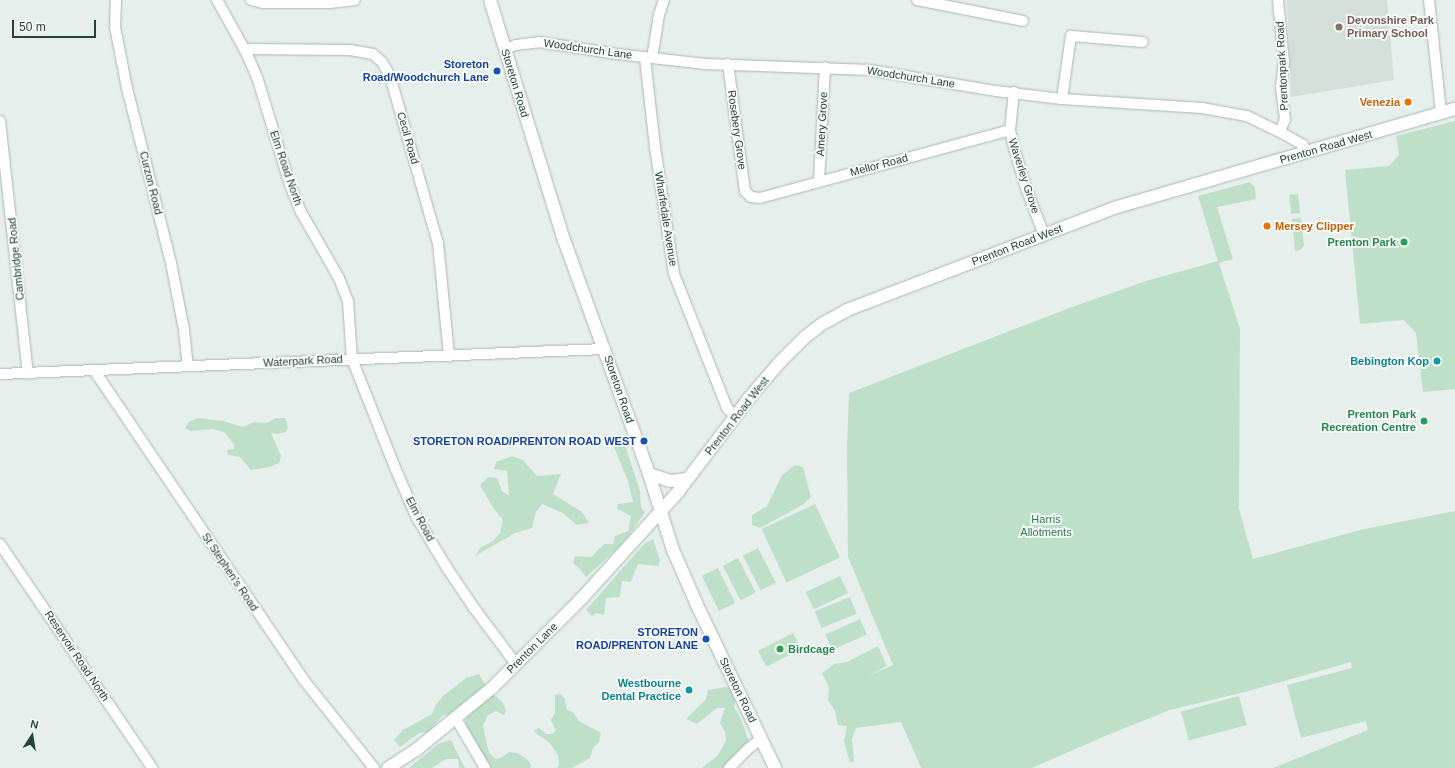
<!DOCTYPE html>
<html>
<head>
<meta charset="utf-8">
<style>
  body { margin:0 }
  #map { position:relative; width:1455px; height:768px; overflow:hidden; background:#e6efeb; font-family:Arial,sans-serif }
  div>[style] { position:absolute }
  [style*='--x'] { left:calc(var(--x)*1px); top:calc(var(--y)*1px); width:calc(var(--w)*1px); rotate:calc(var(--a)*1deg) }
  .built>* { inset:0; background:#d4dfda }
  .green>* { inset:0; background:#bfe0c8; transform-origin:0 0 }
  .roads { filter:drop-shadow(0 0 1px #a8b8b2) drop-shadow(0 0 1px #a8b8b2) }
  .street>* { height:10px; margin:-5px; padding:0 5px; transform-origin:5px; border-radius:5px; background:#fff }
  .secondary>* { height:12px; margin:-6px; padding:0 6px; transform-origin:6px; border-radius:6px; background:#fff }
  .dots>* { width:11px; height:11px; translate:-50% -50%; box-sizing:border-box; border:2px solid #f7fbf9; border-radius:50% }
  span { translate:-50% -50%; white-space:nowrap; text-align:center; line-height:1.15; -webkit-text-stroke:3.5px #f7fbf9; paint-order:stroke }
  .education-label { font-size:11px; color:#785e54; font-weight:700 }
  .left { translate:0 -50%; text-align:left }
  .street-label { font-size:11px; color:#24423a }
  .transit-label { font-size:11px; color:#164399; font-weight:700 }
  .right { translate:-100% -50%; text-align:right }
  .food-label { font-size:11px; color:#c56008; font-weight:700 }
  .leisure-label { font-size:11px; color:#27864d; font-weight:700 }
  .culture-label { font-size:11px; color:#0d838f; font-weight:700 }
  .park-label { font-size:11px; color:#2d7a4b }
  .north { position:absolute; left:12px; top:716px; width:40px; height:40px; -webkit-text-stroke:3px #f7fbf9; paint-order:stroke; rotate:12deg; font-size:11px; font-weight:700; line-height:16px; text-align:center; color:#24423a }
  .north::after { content:''; display:block; margin:auto; width:14px; height:18px; background:#24423a; clip-path:polygon(50% 0,100% 100%,50% 72%,0 100%) }
  .scale { position:absolute; left:12px; top:20px; width:84px; height:18px; box-sizing:border-box; border:2px solid #24423a; border-top:0; padding-left:5px; font-size:12px; line-height:14px; white-space:nowrap; color:#24423a; -webkit-text-stroke:3px #f7fbf9; paint-order:stroke }
</style>
</head>
<body>
<div id="map">
  <div class="built">
    <div style="clip-path:polygon(1287px 0,1387px 0,1394px 80px,1291px 97px)"></div>
  </div>
  <div class="green">
    <div style="clip-path:polygon(1455px 121px,1455px 389px,1423px 392px,1416px 333px,1404px 320px,1360px 324px,1345px 170px,1389px 166px,1399px 155px,1396px 136px)"></div>
    <div style="clip-path:polygon(1250px 182px,1255px 187px,1256px 199px,1217px 207px,1233px 259px,1219px 263px,1240px 329px,1239px 509px,1253px 559px,1360px 530px,1455px 511px,1455px 768px,1273px 768px,1368px 730px,1366px 721px,1301px 738px,1287px 685px,1352px 668px,1351px 662px,1245px 692px,1170px 710px,1105px 736px,1032px 768px,921px 768px,901px 722px,856px 728px,852px 739px,854px 761px,850px 763px,844px 741px,847px 726px,838px 725px,835px 711px,828px 700px,829px 688px,822px 673px,834px 664px,847px 662px,878px 646px,887px 666px,868px 676px,893px 665px,848px 557px,847px 449px,849px 393px,1072px 307px,1146px 281px,1218px 261px,1198px 196px)"></div>
    <div style="left:1298px;top:194px;width:19px;height:9px;rotate:84deg"></div>
    <div style="clip-path:polygon(1301px 218px,1304px 246px,1300px 250px,1295px 251px,1292px 219px)"></div>
    <div style="clip-path:polygon(198px 418px,223px 421px,243px 427px,254px 422px,267px 423px,276px 418px,285px 418px,288px 427px,286px 432px,278px 434px,271px 433px,281px 456px,279px 463px,270px 467px,251px 470px,240px 457px,228px 455px,227px 450px,234px 449px,234px 444px,224px 432px,213px 429px,191px 431px,185px 428px,189px 422px)"></div>
    <div style="clip-path:polygon(615px 436px,623px 439px,640px 491px,641px 507px,645px 512px,629px 535px,620px 546px,586px 577px,579px 568px,573px 563px,575px 556px,591px 557px,604px 544px,613px 544px,615px 536px,628px 531px,631px 516px,617px 509px,618px 504px,633px 502px,628px 481px,614px 447px)"></div>
    <div style="clip-path:polygon(512px 456px,523px 460px,537px 476px,561px 474px,553px 494px,582px 512px,589px 523px,577px 525px,563px 513px,542px 504px,536px 512px,532px 528px,515px 533px,475px 556px,480px 548px,493px 541px,500px 533px,503px 520px,494px 509px,480px 485px,488px 477px,497px 478px,502px 491px,509px 496px,507px 471px,494px 469px,496px 462px)"></div>
    <div style="clip-path:polygon(795px 465px,803px 467px,811px 497px,804px 504px,760px 528px,752px 525px,752px 515px,767px 506px,782px 475px)"></div>
    <div style="left:815px;top:504px;width:59px;height:59px;rotate:65deg"></div>
    <div style="clip-path:polygon(653px 539px,660px 560px,658px 566px,638px 564px,631px 582px,622px 581px,620px 597px,606px 598px,604px 615px,596px 613px,592px 616px,586px 610px,644px 544px)"></div>
    <div style="left:758px;top:548px;width:39px;height:17px;rotate:63deg"></div>
    <div style="left:738px;top:558px;width:39px;height:17px;rotate:63deg"></div>
    <div style="left:718px;top:568px;width:39px;height:18px;rotate:64deg"></div>
    <div style="left:840px;top:576px;width:19px;height:38px;rotate:65deg"></div>
    <div style="left:850px;top:597px;width:18px;height:38px;rotate:68deg"></div>
    <div style="left:860px;top:619px;width:17px;height:38px;rotate:66deg"></div>
    <div style="left:793px;top:633px;width:18px;height:39px;rotate:63deg"></div>
    <div style="clip-path:polygon(479px 674px,487px 687px,453px 713px,442px 716px,428px 732px,419px 733px,400px 747px,394px 740px,403px 730px,432px 714px,436px 705px,443px 696px,457px 685px,466px 678px)"></div>
    <div style="clip-path:polygon(725px 687px,733px 689px,736px 700px,734px 707px,740px 717px,753px 752px,741px 763px,732px 761px,728px 768px,702px 768px,718px 755px,726px 741px,725px 732px,720px 723px,725px 708px,717px 708px,697px 724px,686px 719px,706px 699px,708px 690px)"></div>
    <div style="clip-path:polygon(561px 694px,565px 699px,567px 710px,573px 712px,579px 721px,601px 733px,599px 742px,593px 748px,590px 758px,572px 768px,557px 768px,559px 765px,558px 756px,550px 743px,533px 731px,539px 728px,546px 734px,551px 734px,556px 731px,551px 720px,555px 713px,555px 695px)"></div>
    <div style="clip-path:polygon(490px 695px,496px 696px,503px 703px,506px 711px,504px 715px,496px 711px,488px 715px,483px 726px,489px 753px,496px 759px,502px 757px,509px 752px,517px 753px,527px 759px,531px 765px,530px 768px,487px 768px,464px 728px,467px 716px)"></div>
    <div style="left:1239px;top:696px;width:30px;height:60px;rotate:75deg"></div>
    <div style="clip-path:polygon(451px 740px,465px 768px,459px 768px,458px 759px,446px 759px,432px 768px,409px 768px,438px 744px)"></div>
  </div>
  <div class="roads">
    <div class="street">
      <div style="--x:116;--y:0;--w:27;--a:92"></div>
      <div style="--x:115;--y:27;--w:62;--a:78.9"></div>
      <div style="--x:127;--y:88;--w:180;--a:75.9"></div>
      <div style="--x:171;--y:263;--w:68;--a:79"></div>
      <div style="--x:184;--y:330;--w:36;--a:84"></div>
      <div style="--x:217;--y:0;--w:62;--a:60.9"></div>
      <div style="--x:247;--y:54;--w:25;--a:67"></div>
      <div style="--x:257;--y:77;--w:113;--a:73"></div>
      <div style="--x:290;--y:185;--w:29;--a:68"></div>
      <div style="--x:301;--y:212;--w:76;--a:60.1"></div>
      <div style="--x:339;--y:278;--w:26;--a:69"></div>
      <div style="--x:348;--y:302;--w:57;--a:86"></div>
      <div style="--x:352;--y:359;--w:119;--a:68.4"></div>
      <div style="--x:396;--y:470;--w:52;--a:66.4"></div>
      <div style="--x:417;--y:518;--w:58;--a:59"></div>
      <div style="--x:447;--y:568;--w:48;--a:56"></div>
      <div style="--x:474;--y:608;--w:70;--a:53.1"></div>
      <div style="--x:251;--y:0;--w:12;--a:14"></div>
      <div style="--x:263;--y:3;--w:67;--a:0"></div>
      <div style="--x:330;--y:3;--w:25;--a:-7"></div>
      <div style="--x:917;--y:0;--w:108;--a:11.2"></div>
      <div style="--x:1278;--y:0;--w:62;--a:84.5"></div>
      <div style="--x:1284;--y:62;--w:25;--a:97"></div>
      <div style="--x:1281;--y:87;--w:32;--a:83"></div>
      <div style="--x:1285;--y:119;--w:14;--a:111"></div>
      <div style="--x:1429;--y:0;--w:114;--a:83.9"></div>
      <div style="--x:244;--y:49;--w:106;--a:0.5"></div>
      <div style="--x:350;--y:50;--w:23;--a:10"></div>
      <div style="--x:373;--y:54;--w:12;--a:42"></div>
      <div style="--x:382;--y:62;--w:16;--a:60"></div>
      <div style="--x:390;--y:76;--w:174;--a:74"></div>
      <div style="--x:438;--y:243;--w:114;--a:84.4"></div>
      <div style="--x:505;--y:49;--w:12;--a:-20"></div>
      <div style="--x:516;--y:45;--w:23;--a:-7"></div>
      <div style="--x:539;--y:42;--w:79;--a:8.7"></div>
      <div style="--x:617;--y:54;--w:89;--a:6.5"></div>
      <div style="--x:705;--y:64;--w:165;--a:2.1"></div>
      <div style="--x:870;--y:70;--w:128;--a:9.5"></div>
      <div style="--x:996;--y:91;--w:66;--a:6.9"></div>
      <div style="--x:1062;--y:99;--w:140;--a:3.7"></div>
      <div style="--x:1202;--y:108;--w:46;--a:10.1"></div>
      <div style="--x:1247;--y:116;--w:37;--a:26"></div>
      <div style="--x:1280;--y:132;--w:26;--a:29"></div>
      <div style="--x:1303;--y:145;--w:8;--a:67"></div>
      <div style="--x:645;--y:58;--w:90;--a:83.6"></div>
      <div style="--x:655;--y:147;--w:128;--a:81.5"></div>
      <div style="--x:674;--y:274;--w:144;--a:68.4"></div>
      <div style="--x:727;--y:408;--w:11;--a:45"></div>
      <div style="--x:652;--y:58;--w:44;--a:-80.8"></div>
      <div style="--x:659;--y:15;--w:16;--a:-72"></div>
      <div style="--x:728;--y:64;--w:128;--a:82.4"></div>
      <div style="--x:745;--y:191;--w:8;--a:45"></div>
      <div style="--x:751;--y:197;--w:9;--a:6"></div>
      <div style="--x:760;--y:198;--w:259;--a:-15.2"></div>
      <div style="--x:1014;--y:92;--w:38;--a:96"></div>
      <div style="--x:1010;--y:130;--w:18;--a:77"></div>
      <div style="--x:1014;--y:148;--w:42;--a:73.3"></div>
      <div style="--x:1026;--y:188;--w:50;--a:69"></div>
      <div style="--x:1062;--y:99;--w:64;--a:-81.9"></div>
      <div style="--x:1071;--y:36;--w:72;--a:4.8"></div>
      <div style="--x:0;--y:121;--w:254;--a:83.7"></div>
      <div style="--x:819;--y:181;--w:114;--a:-87"></div>
      <div style="--x:94;--y:370;--w:373;--a:55.9"></div>
      <div style="--x:303;--y:679;--w:114;--a:51.4"></div>
      <div style="--x:0;--y:374;--w:606;--a:-2.37"></div>
      <div style="--x:0;--y:544;--w:271;--a:55.8"></div>
      <div style="--x:455;--y:717;--w:59;--a:59.5"></div>
      <div style="--x:729;--y:768;--w:28;--a:-45"></div>
      <div style="--x:749;--y:748;--w:15;--a:-37"></div>
    </div>
    <div class="secondary">
      <div style="--x:490;--y:0;--w:251;--a:72.9"></div>
      <div style="--x:564;--y:240;--w:249;--a:70"></div>
      <div style="--x:649;--y:474;--w:80;--a:72.5"></div>
      <div style="--x:673;--y:550;--w:60;--a:66.4"></div>
      <div style="--x:697;--y:605;--w:181;--a:64.4"></div>
      <div style="--x:649;--y:474;--w:23;--a:18"></div>
      <div style="--x:671;--y:481;--w:17;--a:-7"></div>
      <div style="--x:388;--y:768;--w:33;--a:-33"></div>
      <div style="--x:416;--y:750;--w:99;--a:-39.3"></div>
      <div style="--x:493;--y:687;--w:126;--a:-45"></div>
      <div style="--x:582;--y:598;--w:143;--a:-47.8"></div>
      <div style="--x:678;--y:492;--w:118;--a:-52.9"></div>
      <div style="--x:749;--y:398;--w:48;--a:-49.3"></div>
      <div style="--x:780;--y:362;--w:34;--a:-45"></div>
      <div style="--x:804;--y:338;--w:23;--a:-38"></div>
      <div style="--x:822;--y:324;--w:29;--a:-29"></div>
      <div style="--x:847;--y:310;--w:289;--a:-20.9"></div>
      <div style="--x:1117;--y:207;--w:352;--a:-16.2"></div>
    </div>
  </div>
  <div class="dots">
    <div style="left:1339px;top:27px;background:#8d6e63"></div>
    <div style="left:497px;top:71px;background:#1a4fb4"></div>
    <div style="left:1408px;top:102px;background:#e8710a"></div>
    <div style="left:1267px;top:226px;background:#e8710a"></div>
    <div style="left:1404px;top:242px;background:#2e9e5b"></div>
    <div style="left:1437px;top:361px;background:#0f9aa8"></div>
    <div style="left:1424px;top:421px;background:#2e9e5b"></div>
    <div style="left:644px;top:441px;background:#1a4fb4"></div>
    <div style="left:706px;top:639px;background:#1a4fb4"></div>
    <div style="left:780px;top:649px;background:#2e9e5b"></div>
    <div style="left:689px;top:690px;background:#0f9aa8"></div>
  </div>
  <div class="education-label">
    <span class="left" style="left:1347px;top:27px">Devonshire Park<br>Primary School</span>
  </div>
  <div class="street-label">
    <span style="left:588px;top:49px;rotate:8deg">Woodchurch Lane</span>
    <span style="left:1282px;top:66px;rotate:-93deg">Prentonpark Road</span>
    <span style="left:911px;top:77px;rotate:9deg">Woodchurch Lane</span>
    <span style="left:515px;top:83px;rotate:73deg">Storeton Road</span>
    <span style="left:822px;top:124px;rotate:-87deg">Amery Grove</span>
    <span style="left:737px;top:130px;rotate:82deg">Rosebery Grove</span>
    <span style="left:408px;top:138px;rotate:74deg">Cecil Road</span>
    <span style="left:1326px;top:147px;rotate:-16deg">Prenton Road West</span>
    <span style="left:879px;top:165px;rotate:-15deg">Mellor Road</span>
    <span style="left:286px;top:168px;rotate:71deg">Elm Road North</span>
    <span style="left:1024px;top:176px;rotate:72deg">Waverley Grove</span>
    <span style="left:151px;top:183px;rotate:76deg">Curzon Road</span>
    <span style="left:666px;top:219px;rotate:81deg">Wharfedale Avenue</span>
    <span style="left:1017px;top:245px;rotate:-21deg">Prenton Road West</span>
    <span style="left:16px;top:259px;rotate:-96deg">Cambridge Road</span>
    <span style="left:303px;top:361px;rotate:-3deg">Waterpark Road</span>
    <span style="left:619px;top:389px;rotate:71deg">Storeton Road</span>
    <span style="left:737px;top:416px;rotate:-52deg">Prenton Road West</span>
    <span style="left:420px;top:519px;rotate:62deg">Elm Road</span>
    <span style="left:230px;top:572px;rotate:56deg">St Stephen's Road</span>
    <span style="left:532px;top:648px;rotate:-45deg">Prenton Lane</span>
    <span style="left:77px;top:656px;rotate:56deg">Reservoir Road North</span>
    <span style="left:738px;top:690px;rotate:64deg">Storeton Road</span>
  </div>
  <div class="transit-label">
    <span class="right" style="left:489px;top:71px">Storeton<br>Road/Woodchurch Lane</span>
    <span class="right" style="left:636px;top:441px">STORETON ROAD/PRENTON ROAD WEST</span>
    <span class="right" style="left:698px;top:639px">STORETON<br>ROAD/PRENTON LANE</span>
  </div>
  <div class="food-label">
    <span class="right" style="left:1400px;top:102px">Venezia</span>
    <span class="left" style="left:1275px;top:226px">Mersey Clipper</span>
  </div>
  <div class="leisure-label">
    <span class="right" style="left:1396px;top:242px">Prenton Park</span>
    <span class="right" style="left:1416px;top:421px">Prenton Park<br>Recreation Centre</span>
    <span class="left" style="left:788px;top:649px">Birdcage</span>
  </div>
  <div class="culture-label">
    <span class="right" style="left:1429px;top:361px">Bebington Kop</span>
    <span class="right" style="left:681px;top:690px">Westbourne<br>Dental Practice</span>
  </div>
  <div class="park-label">
    <span style="left:1046px;top:526px">Harris<br>Allotments</span>
  </div>
  <div class="north">N</div>
  <div class="scale">50 m</div>
</div>
</body>
</html>
